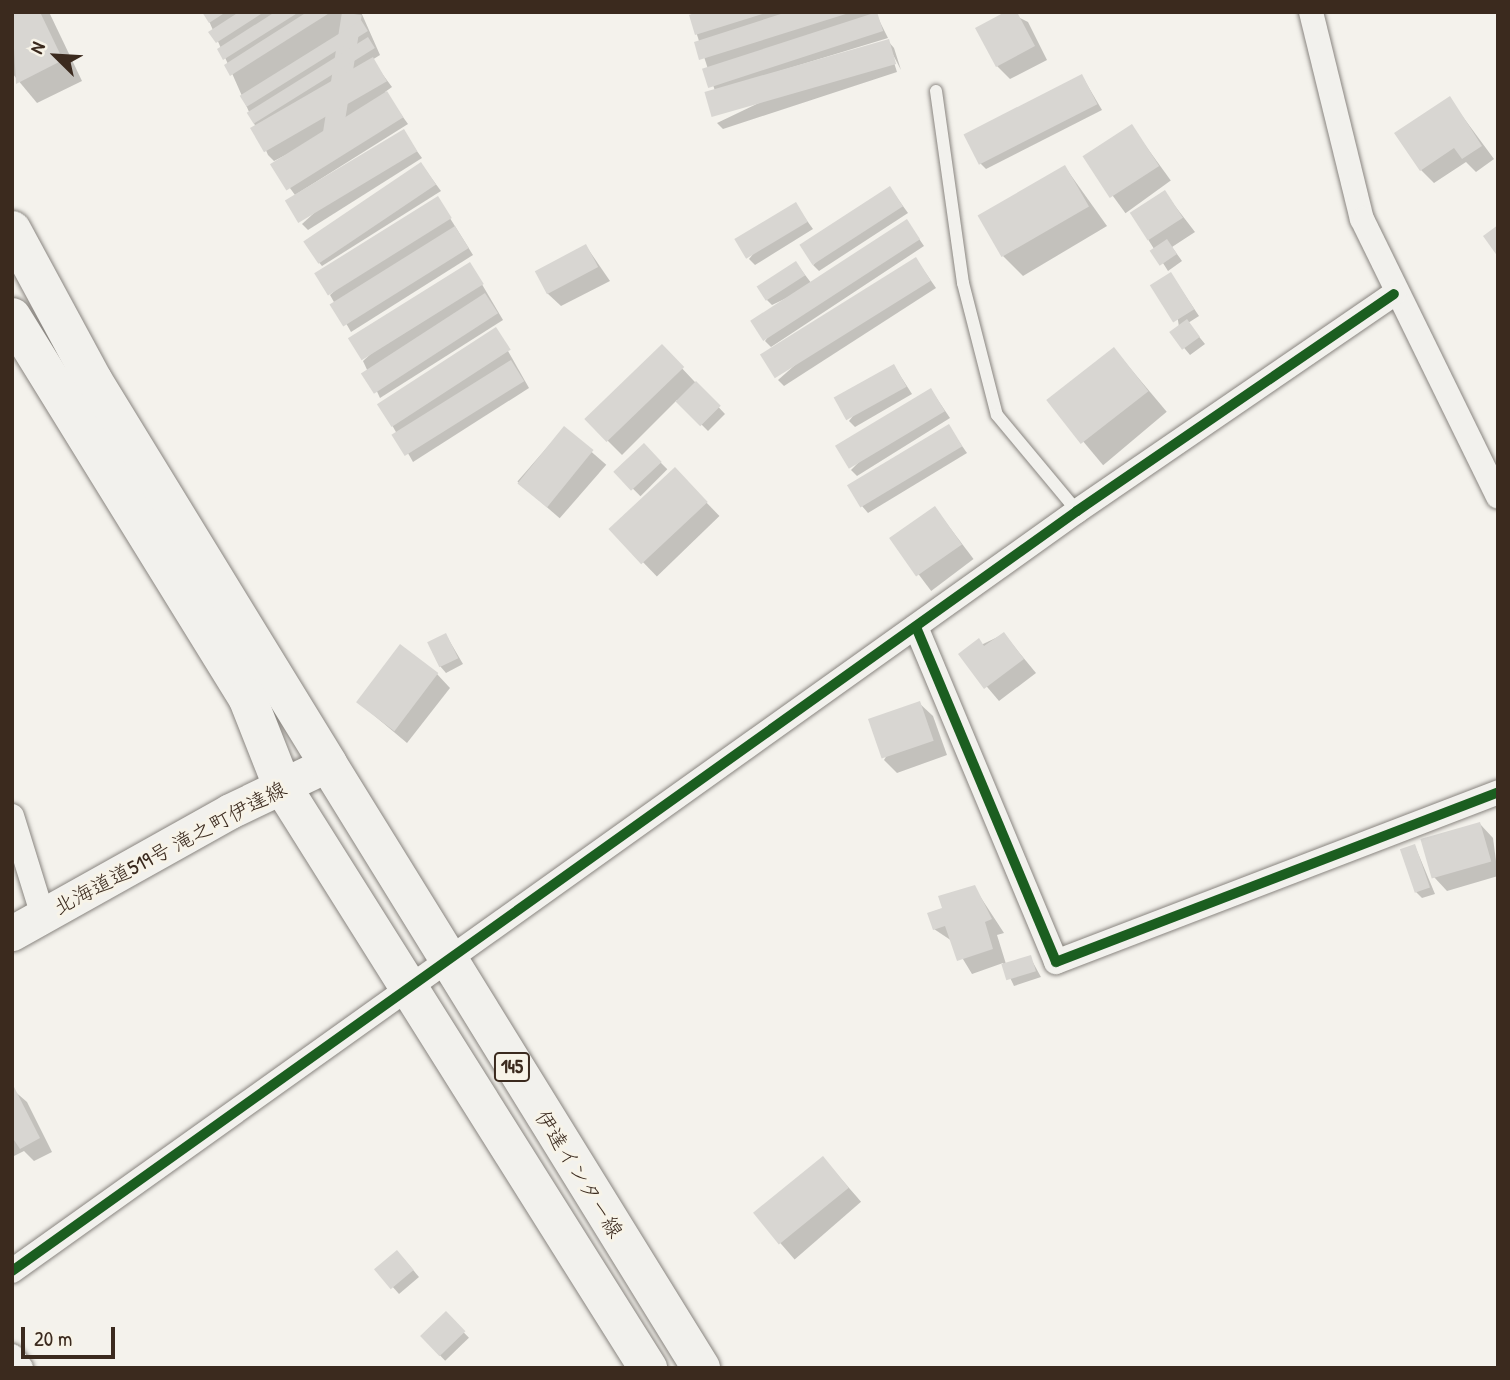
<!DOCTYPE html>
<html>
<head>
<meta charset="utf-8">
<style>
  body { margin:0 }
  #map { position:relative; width:1510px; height:1380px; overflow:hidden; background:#f4f2ec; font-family:"Patrick Hand","Klee One",sans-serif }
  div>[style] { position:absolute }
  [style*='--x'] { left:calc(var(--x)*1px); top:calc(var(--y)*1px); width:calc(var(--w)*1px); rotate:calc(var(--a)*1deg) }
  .shadow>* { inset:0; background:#0003; transform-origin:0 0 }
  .building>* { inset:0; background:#d8d6d2; transform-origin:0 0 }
  .roads { filter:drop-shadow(0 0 2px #898580) drop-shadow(0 0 2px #898580) }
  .lane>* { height:12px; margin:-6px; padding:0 6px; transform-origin:6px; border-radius:6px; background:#f2f1ed }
  .street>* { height:24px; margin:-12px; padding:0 12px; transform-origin:12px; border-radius:12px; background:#f2f1ed }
  .secondary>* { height:35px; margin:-17.5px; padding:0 17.5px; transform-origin:17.5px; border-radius:17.5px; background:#f2f1ed }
  .primary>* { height:38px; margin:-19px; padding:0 19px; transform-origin:19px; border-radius:19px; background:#f2f1ed }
  .highway>* { height:38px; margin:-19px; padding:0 19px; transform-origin:19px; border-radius:19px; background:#f2f1ed }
  .cycleway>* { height:10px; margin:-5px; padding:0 5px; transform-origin:5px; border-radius:5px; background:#1b5e20 }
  span { translate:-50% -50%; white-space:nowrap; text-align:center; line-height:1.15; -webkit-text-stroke:6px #f7f3e8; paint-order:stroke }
  .shield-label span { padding:2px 5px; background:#f7f3e8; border:2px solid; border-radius:5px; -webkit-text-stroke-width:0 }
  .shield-label { font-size:19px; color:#3b2a1e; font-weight:700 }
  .street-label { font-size:21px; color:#3b2a1e }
  .frame { position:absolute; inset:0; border:14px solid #3b2a1e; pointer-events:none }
  .north { position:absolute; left:21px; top:21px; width:70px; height:70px; -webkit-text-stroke:5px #f7f3e8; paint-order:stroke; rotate:294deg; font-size:19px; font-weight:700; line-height:28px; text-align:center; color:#3b2a1e }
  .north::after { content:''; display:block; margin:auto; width:24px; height:32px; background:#3b2a1e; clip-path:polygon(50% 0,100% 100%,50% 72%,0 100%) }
  .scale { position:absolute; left:21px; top:1327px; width:94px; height:32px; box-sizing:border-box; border:4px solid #3b2a1e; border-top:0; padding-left:9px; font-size:21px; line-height:24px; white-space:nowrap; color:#3b2a1e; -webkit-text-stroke:5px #f7f3e8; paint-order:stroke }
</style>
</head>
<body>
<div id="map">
  <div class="shadow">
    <div style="clip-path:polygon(12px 12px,49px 12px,82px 81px,37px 103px,12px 73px)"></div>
    <div style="clip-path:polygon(205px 12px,361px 12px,380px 55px,372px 60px,392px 87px,385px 92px,408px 124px,295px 195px,274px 166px,311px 142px,274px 161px,268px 155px)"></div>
    <div style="clip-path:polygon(696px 12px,875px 12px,888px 38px,715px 91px,691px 16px)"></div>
    <div style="clip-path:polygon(1008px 12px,1028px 22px,1047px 60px,1010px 79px,997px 66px)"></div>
    <div style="clip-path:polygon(888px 41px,894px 48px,901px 70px,889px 47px,897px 72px,723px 129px,717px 123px)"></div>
    <div style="clip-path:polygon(1082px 76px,1102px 110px,986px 169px,979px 162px)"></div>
    <div style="clip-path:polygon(1449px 98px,1494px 159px,1476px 172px,1466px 162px,1434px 183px,1421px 170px)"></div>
    <div style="left:1132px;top:127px;width:66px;height:56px;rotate:54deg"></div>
    <div style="clip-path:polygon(403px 132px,422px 158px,308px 230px,302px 224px)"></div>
    <div style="clip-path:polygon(421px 164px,441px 191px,322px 266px,316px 259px)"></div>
    <div style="clip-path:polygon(1065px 167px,1107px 226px,1023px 276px,1003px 256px)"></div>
    <div style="clip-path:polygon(890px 188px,908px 213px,819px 271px,813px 265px)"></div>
    <div style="clip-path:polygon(1165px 193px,1195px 232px,1172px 247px,1182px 261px,1168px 271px,1132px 214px)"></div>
    <div style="clip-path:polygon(438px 199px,473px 255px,351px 332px,330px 295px)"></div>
    <div style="clip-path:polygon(795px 204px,813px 229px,755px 265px,749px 259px)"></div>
    <div style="clip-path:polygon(907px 221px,924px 246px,771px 347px,765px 341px,801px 291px,772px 305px,766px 299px,796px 263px,812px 284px)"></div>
    <div style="clip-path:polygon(586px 246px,610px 281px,561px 306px,547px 293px)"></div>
    <div style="clip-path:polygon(916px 259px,936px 288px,784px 386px,778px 380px)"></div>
    <div style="clip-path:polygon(470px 264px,503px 320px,380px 398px,363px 361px)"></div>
    <div style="clip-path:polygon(1171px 274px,1199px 316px,1188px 323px,1205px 344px,1190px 355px,1171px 332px,1179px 327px)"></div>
    <div style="clip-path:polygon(496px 330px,529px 388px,413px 462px,392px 425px)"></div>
    <div style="clip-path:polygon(662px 347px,725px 414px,708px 431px,677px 400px,622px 455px,587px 420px)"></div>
    <div style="left:1114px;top:349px;width:82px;height:83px;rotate:50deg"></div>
    <div style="clip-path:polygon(894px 366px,912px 394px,855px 427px,849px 421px)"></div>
    <div style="clip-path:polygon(931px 390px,950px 418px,857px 476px,851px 470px)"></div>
    <div style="clip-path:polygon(948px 426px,967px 453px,868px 513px,862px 506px)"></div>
    <div style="left:564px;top:428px;width:56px;height:71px;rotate:41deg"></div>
    <div style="left:644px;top:446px;width:33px;height:38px;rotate:45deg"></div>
    <div style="left:675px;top:470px;width:64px;height:87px;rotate:46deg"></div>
    <div style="left:935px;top:508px;width:64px;height:53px;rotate:53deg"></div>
    <div style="clip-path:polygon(1004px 634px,1036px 673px,999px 701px,960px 655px)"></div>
    <div style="clip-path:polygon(446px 635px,463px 664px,446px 673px,440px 666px)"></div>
    <div style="clip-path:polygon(437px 674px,450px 688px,407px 743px,358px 702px)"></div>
    <div style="clip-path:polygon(919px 703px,933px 716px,947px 755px,897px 773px,884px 760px)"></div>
    <div style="clip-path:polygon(1480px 824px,1493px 838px,1498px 876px,1447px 891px,1434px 877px)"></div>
    <div style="clip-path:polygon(1415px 846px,1435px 894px,1422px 898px,1416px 892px)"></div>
    <div style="clip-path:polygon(974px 887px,1004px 933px,997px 935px,1006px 964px,1030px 957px,1041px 977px,1014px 986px,1003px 963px,972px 974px,952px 941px,934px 929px,945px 909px)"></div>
    <div style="clip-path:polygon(12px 1089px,27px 1102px,52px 1152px,34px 1161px,24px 1151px,12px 1157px)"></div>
    <div style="left:823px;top:1158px;width:58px;height:88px;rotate:49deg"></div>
    <div style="clip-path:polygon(403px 1258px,419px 1277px,399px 1294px,377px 1269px)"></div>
    <div style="left:446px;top:1314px;width:33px;height:33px;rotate:46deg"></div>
  </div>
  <div class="building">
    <div style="clip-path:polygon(12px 12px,40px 12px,63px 60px,16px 84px)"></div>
    <div style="clip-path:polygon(202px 12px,226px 12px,209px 23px)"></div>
    <div style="clip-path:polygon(239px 12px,264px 12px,216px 43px,208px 32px)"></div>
    <div style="clip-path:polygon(275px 12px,299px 12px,223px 60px,217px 49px)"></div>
    <div style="clip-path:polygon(307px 12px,331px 12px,230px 76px,224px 65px)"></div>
    <div style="left:342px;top:12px;width:20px;height:129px;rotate:9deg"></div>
    <div style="clip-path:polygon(697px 12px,766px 12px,766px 13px,695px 35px,689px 15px)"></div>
    <div style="clip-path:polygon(787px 12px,849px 13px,699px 60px,694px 42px)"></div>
    <div style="left:877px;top:12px;width:20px;height:184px;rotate:72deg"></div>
    <div style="clip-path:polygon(1005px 12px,1017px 12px,1035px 46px,996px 67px,975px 28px)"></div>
    <div style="left:361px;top:20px;width:13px;height:143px;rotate:58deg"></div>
    <div style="left:368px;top:37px;width:13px;height:143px;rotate:58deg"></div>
    <div style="left:889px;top:39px;width:26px;height:192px;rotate:74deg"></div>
    <div style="left:373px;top:57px;width:28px;height:142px;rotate:60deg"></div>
    <div style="left:1082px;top:74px;width:34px;height:133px;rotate:63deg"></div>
    <div style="left:387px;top:91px;width:31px;height:138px;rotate:58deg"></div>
    <div style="clip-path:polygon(1450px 96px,1482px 146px,1462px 159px,1454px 148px,1420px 171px,1394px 133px)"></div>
    <div style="left:1132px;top:124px;width:50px;height:59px;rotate:57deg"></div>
    <div style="left:404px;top:129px;width:26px;height:139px;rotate:59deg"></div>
    <div style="left:421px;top:162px;width:27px;height:142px;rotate:56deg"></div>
    <div style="left:1065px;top:165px;width:48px;height:101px;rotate:60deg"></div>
    <div style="left:890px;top:186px;width:24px;height:108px;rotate:57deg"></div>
    <div style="left:1165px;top:190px;width:33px;height:42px;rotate:57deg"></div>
    <div style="left:438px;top:196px;width:26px;height:146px;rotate:58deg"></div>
    <div style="left:796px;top:202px;width:23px;height:72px;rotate:59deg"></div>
    <div style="left:907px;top:219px;width:24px;height:187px;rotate:57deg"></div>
    <div style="clip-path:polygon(1498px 225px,1498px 257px,1483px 236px)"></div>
    <div style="left:455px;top:226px;width:26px;height:148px;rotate:58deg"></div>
    <div style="left:1167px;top:239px;width:18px;height:21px;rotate:56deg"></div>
    <div style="left:586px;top:244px;width:26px;height:58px;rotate:62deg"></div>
    <div style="left:916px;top:257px;width:28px;height:184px;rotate:58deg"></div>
    <div style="left:796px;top:261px;width:17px;height:47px;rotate:57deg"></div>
    <div style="left:470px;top:262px;width:26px;height:144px;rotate:58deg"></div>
    <div style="left:1171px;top:272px;width:44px;height:25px;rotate:58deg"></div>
    <div style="left:485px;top:293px;width:24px;height:148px;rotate:57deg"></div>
    <div style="left:1187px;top:319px;width:22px;height:22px;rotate:54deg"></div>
    <div style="left:496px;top:327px;width:27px;height:142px;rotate:57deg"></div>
    <div style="left:662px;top:344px;width:32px;height:108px;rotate:46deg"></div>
    <div style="left:1114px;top:347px;width:56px;height:86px;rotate:52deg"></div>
    <div style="left:511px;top:360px;width:25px;height:141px;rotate:58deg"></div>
    <div style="left:894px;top:364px;width:26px;height:69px;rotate:61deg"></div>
    <div style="left:696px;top:381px;width:35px;height:29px;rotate:45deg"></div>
    <div style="left:931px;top:388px;width:27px;height:112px;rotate:59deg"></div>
    <div style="left:949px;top:424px;width:26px;height:119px;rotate:59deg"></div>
    <div style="left:564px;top:426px;width:38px;height:74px;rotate:39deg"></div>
    <div style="left:644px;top:443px;width:26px;height:42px;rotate:47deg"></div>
    <div style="left:675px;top:467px;width:48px;height:91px;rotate:47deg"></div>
    <div style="left:935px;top:506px;width:47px;height:56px;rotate:55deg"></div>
    <div style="clip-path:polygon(1004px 632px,1024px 659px,984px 689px,958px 654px,979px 638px,984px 646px)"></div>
    <div style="left:446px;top:633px;width:28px;height:21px;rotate:64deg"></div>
    <div style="left:400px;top:644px;width:48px;height:73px;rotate:37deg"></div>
    <div style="left:920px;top:701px;width:42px;height:55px;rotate:71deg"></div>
    <div style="left:1480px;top:822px;width:41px;height:62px;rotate:74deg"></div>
    <div style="left:1415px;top:844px;width:46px;height:16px;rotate:71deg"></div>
    <div style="clip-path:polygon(975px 885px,992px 919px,985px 922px,993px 949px,957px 961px,945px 926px,933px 930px,927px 913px,942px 908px,938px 896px)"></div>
    <div style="left:1031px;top:955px;width:17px;height:31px;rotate:73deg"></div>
    <div style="clip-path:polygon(12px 1083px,40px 1138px,20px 1149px,12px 1137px)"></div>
    <div style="left:823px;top:1156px;width:41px;height:90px;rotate:51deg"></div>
    <div style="left:397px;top:1250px;width:26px;height:30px;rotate:50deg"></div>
    <div style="left:446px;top:1311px;width:28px;height:36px;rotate:46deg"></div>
  </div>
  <div class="roads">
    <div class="lane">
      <div style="--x:936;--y:91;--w:194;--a:82"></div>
      <div style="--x:963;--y:283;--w:136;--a:75.6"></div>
      <div style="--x:997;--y:415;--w:125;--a:50.2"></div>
    </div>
    <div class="street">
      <div style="--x:1311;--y:12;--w:213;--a:76.2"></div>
      <div style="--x:1362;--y:219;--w:309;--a:63.9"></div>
      <div style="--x:916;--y:627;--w:363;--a:67.3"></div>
      <div style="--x:1056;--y:962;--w:474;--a:-21"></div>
      <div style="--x:12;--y:816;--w:105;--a:72.8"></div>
      <div style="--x:12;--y:1271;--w:1308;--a:-35.51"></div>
      <div style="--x:1077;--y:511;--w:384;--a:-34.4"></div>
      <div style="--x:12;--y:1356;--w:15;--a:53"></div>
    </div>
    <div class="secondary">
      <div style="--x:12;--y:933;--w:250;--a:-29.2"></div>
      <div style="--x:230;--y:811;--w:109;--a:-25.6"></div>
    </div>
    <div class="primary">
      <div style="--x:328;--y:764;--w:710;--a:58.3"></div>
      <div style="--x:282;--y:786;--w:688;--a:57.84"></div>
    </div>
    <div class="highway">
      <div style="--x:12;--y:230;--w:170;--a:61.6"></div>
      <div style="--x:93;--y:380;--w:450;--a:58.5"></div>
      <div style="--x:12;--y:317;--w:447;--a:58.3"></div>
      <div style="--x:247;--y:697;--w:96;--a:68.5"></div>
    </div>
  </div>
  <div class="cycleway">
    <div style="--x:916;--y:627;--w:363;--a:67.3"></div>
    <div style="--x:1056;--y:962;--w:474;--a:-21"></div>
    <div style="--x:12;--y:1271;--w:1308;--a:-35.51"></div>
    <div style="--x:1077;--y:511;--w:384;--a:-34.4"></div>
  </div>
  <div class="shield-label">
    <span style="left:512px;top:1067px">145</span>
  </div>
  <div class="street-label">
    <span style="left:170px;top:848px;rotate:-28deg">北海道道519号 滝之町伊達線</span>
    <span style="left:579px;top:1174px;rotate:58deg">伊達インター線</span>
  </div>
  <div class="frame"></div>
  <div class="north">N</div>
  <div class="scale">20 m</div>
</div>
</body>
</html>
